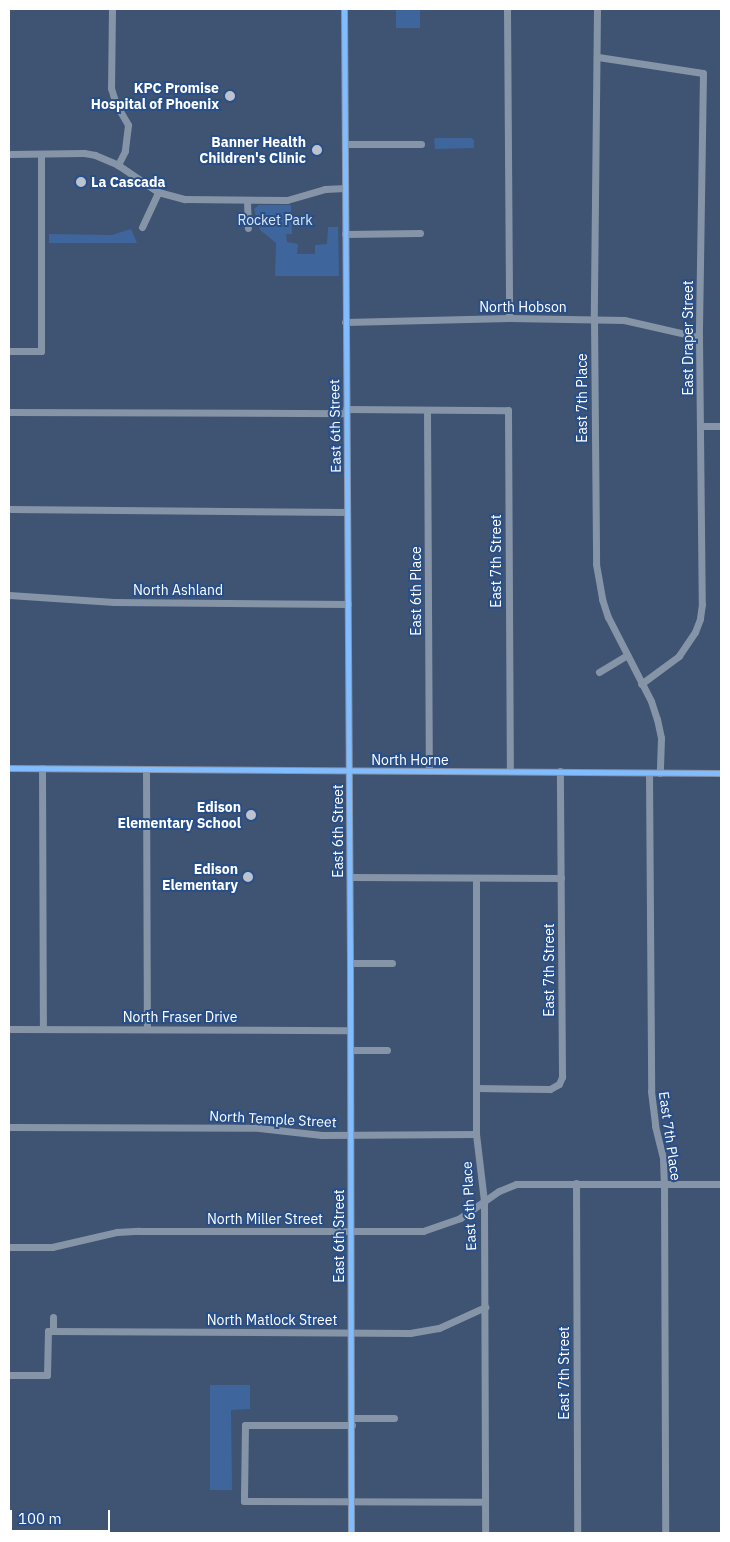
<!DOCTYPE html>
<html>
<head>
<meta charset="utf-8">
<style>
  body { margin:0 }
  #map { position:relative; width:730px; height:1542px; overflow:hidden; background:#3f5372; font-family:"IBM Plex Sans",sans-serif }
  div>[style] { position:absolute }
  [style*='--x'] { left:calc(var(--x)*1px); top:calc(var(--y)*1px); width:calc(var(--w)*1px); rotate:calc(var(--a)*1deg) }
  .green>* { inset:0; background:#3e669d; transform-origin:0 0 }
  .minor>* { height:7px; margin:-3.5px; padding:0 3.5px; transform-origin:3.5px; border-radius:3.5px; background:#8694a8 }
  .cycleway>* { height:5px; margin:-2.5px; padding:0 2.5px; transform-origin:2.5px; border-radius:2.5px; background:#80bcff }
  .dots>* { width:14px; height:14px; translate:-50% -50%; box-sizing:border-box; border:2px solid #294f88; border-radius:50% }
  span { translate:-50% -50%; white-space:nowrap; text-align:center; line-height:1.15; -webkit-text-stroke:4px #294f88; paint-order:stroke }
  .poi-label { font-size:14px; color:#fff; font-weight:700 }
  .right { translate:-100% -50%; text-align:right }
  .left { translate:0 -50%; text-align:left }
  .park-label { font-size:14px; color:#d9e6f7 }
  .street-label { font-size:14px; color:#fff }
  .frame { position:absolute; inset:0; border:10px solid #fff; pointer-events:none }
  .scale { position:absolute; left:10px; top:1510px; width:100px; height:22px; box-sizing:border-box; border:2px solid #fff; border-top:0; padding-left:6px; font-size:15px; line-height:18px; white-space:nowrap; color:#fff; -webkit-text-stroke:4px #294f88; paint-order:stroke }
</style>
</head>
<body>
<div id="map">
  <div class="green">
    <div style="left:396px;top:9px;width:24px;height:19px"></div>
    <div style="clip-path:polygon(436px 138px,471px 138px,474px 140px,474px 148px,435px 149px,434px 139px)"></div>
    <div style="clip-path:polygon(259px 205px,291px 205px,292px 234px,286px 234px,287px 242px,298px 244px,297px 254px,315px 254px,315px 245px,327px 244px,328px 227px,338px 227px,339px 276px,275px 276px,276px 243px,260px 230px,254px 209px)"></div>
    <div style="clip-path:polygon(131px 229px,137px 243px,49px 243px,49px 234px,112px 235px)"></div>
    <div style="clip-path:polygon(210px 1385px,250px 1385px,250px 1409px,231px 1410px,232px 1490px,210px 1490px)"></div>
  </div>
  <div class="minor">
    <div style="--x:112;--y:9;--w:79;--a:90.7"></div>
    <div style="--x:111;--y:88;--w:17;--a:73"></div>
    <div style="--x:116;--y:104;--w:24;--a:60"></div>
    <div style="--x:128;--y:125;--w:26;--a:97"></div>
    <div style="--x:125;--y:151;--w:16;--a:117"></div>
    <div style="--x:344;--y:9;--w:954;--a:89.64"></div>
    <div style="--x:350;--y:963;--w:570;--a:89.9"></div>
    <div style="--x:507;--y:9;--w:309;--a:89.6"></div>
    <div style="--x:597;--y:9;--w:310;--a:90.6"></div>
    <div style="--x:594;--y:319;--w:245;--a:89.5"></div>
    <div style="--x:596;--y:564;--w:36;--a:80"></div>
    <div style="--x:602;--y:599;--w:19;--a:72"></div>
    <div style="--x:608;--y:617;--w:94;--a:62.9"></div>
    <div style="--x:651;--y:701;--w:19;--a:72"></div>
    <div style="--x:657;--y:719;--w:19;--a:78"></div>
    <div style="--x:661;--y:738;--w:35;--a:92"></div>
    <div style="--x:598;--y:57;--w:106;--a:8.7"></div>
    <div style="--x:703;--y:73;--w:264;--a:90.9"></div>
    <div style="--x:699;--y:337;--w:267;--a:89.4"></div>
    <div style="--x:702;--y:604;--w:15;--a:98"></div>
    <div style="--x:700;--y:619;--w:14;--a:111"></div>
    <div style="--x:695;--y:632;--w:29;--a:124"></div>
    <div style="--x:679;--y:656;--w:47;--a:143.6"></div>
    <div style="--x:346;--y:144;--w:75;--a:0"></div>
    <div style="--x:9;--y:154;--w:75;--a:-0.8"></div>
    <div style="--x:84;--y:153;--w:11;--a:10"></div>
    <div style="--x:95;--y:155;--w:25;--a:23"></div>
    <div style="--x:118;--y:165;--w:48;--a:34"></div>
    <div style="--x:158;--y:192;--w:28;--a:15"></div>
    <div style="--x:185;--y:199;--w:102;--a:0.6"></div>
    <div style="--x:287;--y:200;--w:40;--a:-16"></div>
    <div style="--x:325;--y:189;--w:20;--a:-3"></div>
    <div style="--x:247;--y:201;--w:27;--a:88"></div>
    <div style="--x:142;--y:227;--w:38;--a:-65"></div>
    <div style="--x:345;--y:234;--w:75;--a:-0.8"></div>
    <div style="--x:345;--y:322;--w:164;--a:-1.4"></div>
    <div style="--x:509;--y:318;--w:115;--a:1"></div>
    <div style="--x:624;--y:320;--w:77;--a:12.8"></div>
    <div style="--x:9;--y:351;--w:32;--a:0"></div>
    <div style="--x:41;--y:351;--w:197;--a:-90"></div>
    <div style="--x:346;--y:409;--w:162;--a:0.4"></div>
    <div style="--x:508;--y:410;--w:361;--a:89.7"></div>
    <div style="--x:427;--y:410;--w:361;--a:89.7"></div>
    <div style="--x:9;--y:412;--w:337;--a:0.2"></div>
    <div style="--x:701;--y:426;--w:20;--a:0"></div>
    <div style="--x:9;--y:509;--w:338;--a:0.5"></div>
    <div style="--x:9;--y:595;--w:105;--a:3.8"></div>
    <div style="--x:114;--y:602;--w:234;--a:0.5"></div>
    <div style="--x:599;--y:672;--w:33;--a:-31"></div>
    <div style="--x:9;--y:768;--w:712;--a:0.4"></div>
    <div style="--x:42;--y:768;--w:261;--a:89.8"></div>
    <div style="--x:146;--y:770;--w:259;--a:89.8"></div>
    <div style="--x:649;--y:773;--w:318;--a:89.6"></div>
    <div style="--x:651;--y:1091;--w:35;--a:83"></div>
    <div style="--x:655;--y:1126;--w:34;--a:76"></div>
    <div style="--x:663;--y:1159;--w:24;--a:88"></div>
    <div style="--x:664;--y:1183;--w:350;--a:89.8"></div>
    <div style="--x:350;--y:877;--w:211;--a:0.3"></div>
    <div style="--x:476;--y:878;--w:256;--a:90"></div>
    <div style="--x:476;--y:1134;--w:67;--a:83.2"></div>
    <div style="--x:484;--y:1201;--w:332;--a:89.8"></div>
    <div style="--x:350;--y:963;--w:42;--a:0"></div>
    <div style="--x:9;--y:1029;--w:341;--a:0.2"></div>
    <div style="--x:351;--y:1050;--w:36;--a:0"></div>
    <div style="--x:476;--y:1088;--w:74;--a:0.8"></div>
    <div style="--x:550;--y:1089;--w:10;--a:-29"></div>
    <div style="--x:559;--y:1084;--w:8;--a:-67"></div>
    <div style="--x:562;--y:1077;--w:306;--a:-90.4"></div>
    <div style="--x:9;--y:1127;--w:250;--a:0.2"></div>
    <div style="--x:259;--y:1128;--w:63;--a:6.3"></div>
    <div style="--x:322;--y:1135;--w:154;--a:-0.4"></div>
    <div style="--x:576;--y:1183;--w:350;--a:89.8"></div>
    <div style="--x:9;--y:1247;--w:43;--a:0"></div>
    <div style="--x:52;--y:1247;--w:67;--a:-13"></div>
    <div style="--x:117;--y:1232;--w:22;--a:-3"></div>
    <div style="--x:139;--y:1231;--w:284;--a:0"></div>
    <div style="--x:423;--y:1231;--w:39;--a:-19"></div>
    <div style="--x:460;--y:1218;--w:47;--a:-34.7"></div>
    <div style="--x:499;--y:1191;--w:18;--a:-22"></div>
    <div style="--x:516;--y:1184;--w:205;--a:0"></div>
    <div style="--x:53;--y:1317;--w:14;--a:90"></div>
    <div style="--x:9;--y:1375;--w:38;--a:0"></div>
    <div style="--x:47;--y:1375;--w:44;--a:-88.7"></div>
    <div style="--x:48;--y:1331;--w:362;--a:0.3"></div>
    <div style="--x:410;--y:1333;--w:29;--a:-10"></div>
    <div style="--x:439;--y:1328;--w:51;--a:-24.5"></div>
    <div style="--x:352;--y:1418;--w:42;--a:0"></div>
    <div style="--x:352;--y:1425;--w:107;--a:180"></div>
    <div style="--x:245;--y:1425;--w:76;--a:90.8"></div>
    <div style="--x:244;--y:1501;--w:241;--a:0.2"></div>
  </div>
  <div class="cycleway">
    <div style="--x:344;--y:9;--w:954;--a:89.64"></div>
    <div style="--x:350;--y:963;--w:570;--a:89.9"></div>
    <div style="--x:9;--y:768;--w:712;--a:0.4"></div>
  </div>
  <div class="dots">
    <div style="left:230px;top:96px;background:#bcc3ce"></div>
    <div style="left:317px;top:150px;background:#bcc3ce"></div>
    <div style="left:81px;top:182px;background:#bcc3ce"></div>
    <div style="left:251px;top:815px;background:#bcc3ce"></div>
    <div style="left:248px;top:877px;background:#bcc3ce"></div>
  </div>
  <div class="poi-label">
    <span class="right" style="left:219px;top:96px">KPC Promise<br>Hospital of Phoenix</span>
    <span class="right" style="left:306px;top:150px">Banner Health<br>Children's Clinic</span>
    <span class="left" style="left:91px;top:182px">La Cascada</span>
    <span class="right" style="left:241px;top:815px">Edison<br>Elementary School</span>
    <span class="right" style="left:238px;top:877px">Edison<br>Elementary</span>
  </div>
  <div class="park-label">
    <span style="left:275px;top:220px">Rocket Park</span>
  </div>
  <div class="street-label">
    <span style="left:523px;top:307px">North Hobson</span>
    <span style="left:688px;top:338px;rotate:-90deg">East Draper Street</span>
    <span style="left:582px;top:398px;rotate:-90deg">East 7th Place</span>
    <span style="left:335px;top:426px;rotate:-91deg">East 6th Street</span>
    <span style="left:496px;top:561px;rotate:-90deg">East 7th Street</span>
    <span style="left:178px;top:590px">North Ashland</span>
    <span style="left:416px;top:591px;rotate:-90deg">East 6th Place</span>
    <span style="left:410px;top:760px">North Horne</span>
    <span style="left:338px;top:831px;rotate:-90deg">East 6th Street</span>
    <span style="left:549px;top:970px;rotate:-90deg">East 7th Street</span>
    <span style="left:180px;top:1017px">North Fraser Drive</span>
    <span style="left:273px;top:1119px;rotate:3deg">North Temple Street</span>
    <span style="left:670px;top:1136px;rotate:82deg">East 7th Place</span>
    <span style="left:469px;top:1206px;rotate:-93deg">East 6th Place</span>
    <span style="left:265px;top:1219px">North Miller Street</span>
    <span style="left:339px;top:1236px;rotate:-90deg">East 6th Street</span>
    <span style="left:272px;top:1320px">North Matlock Street</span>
    <span style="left:564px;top:1373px;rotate:-90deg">East 7th Street</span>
  </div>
  <div class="frame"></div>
  <div class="scale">100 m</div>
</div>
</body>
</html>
